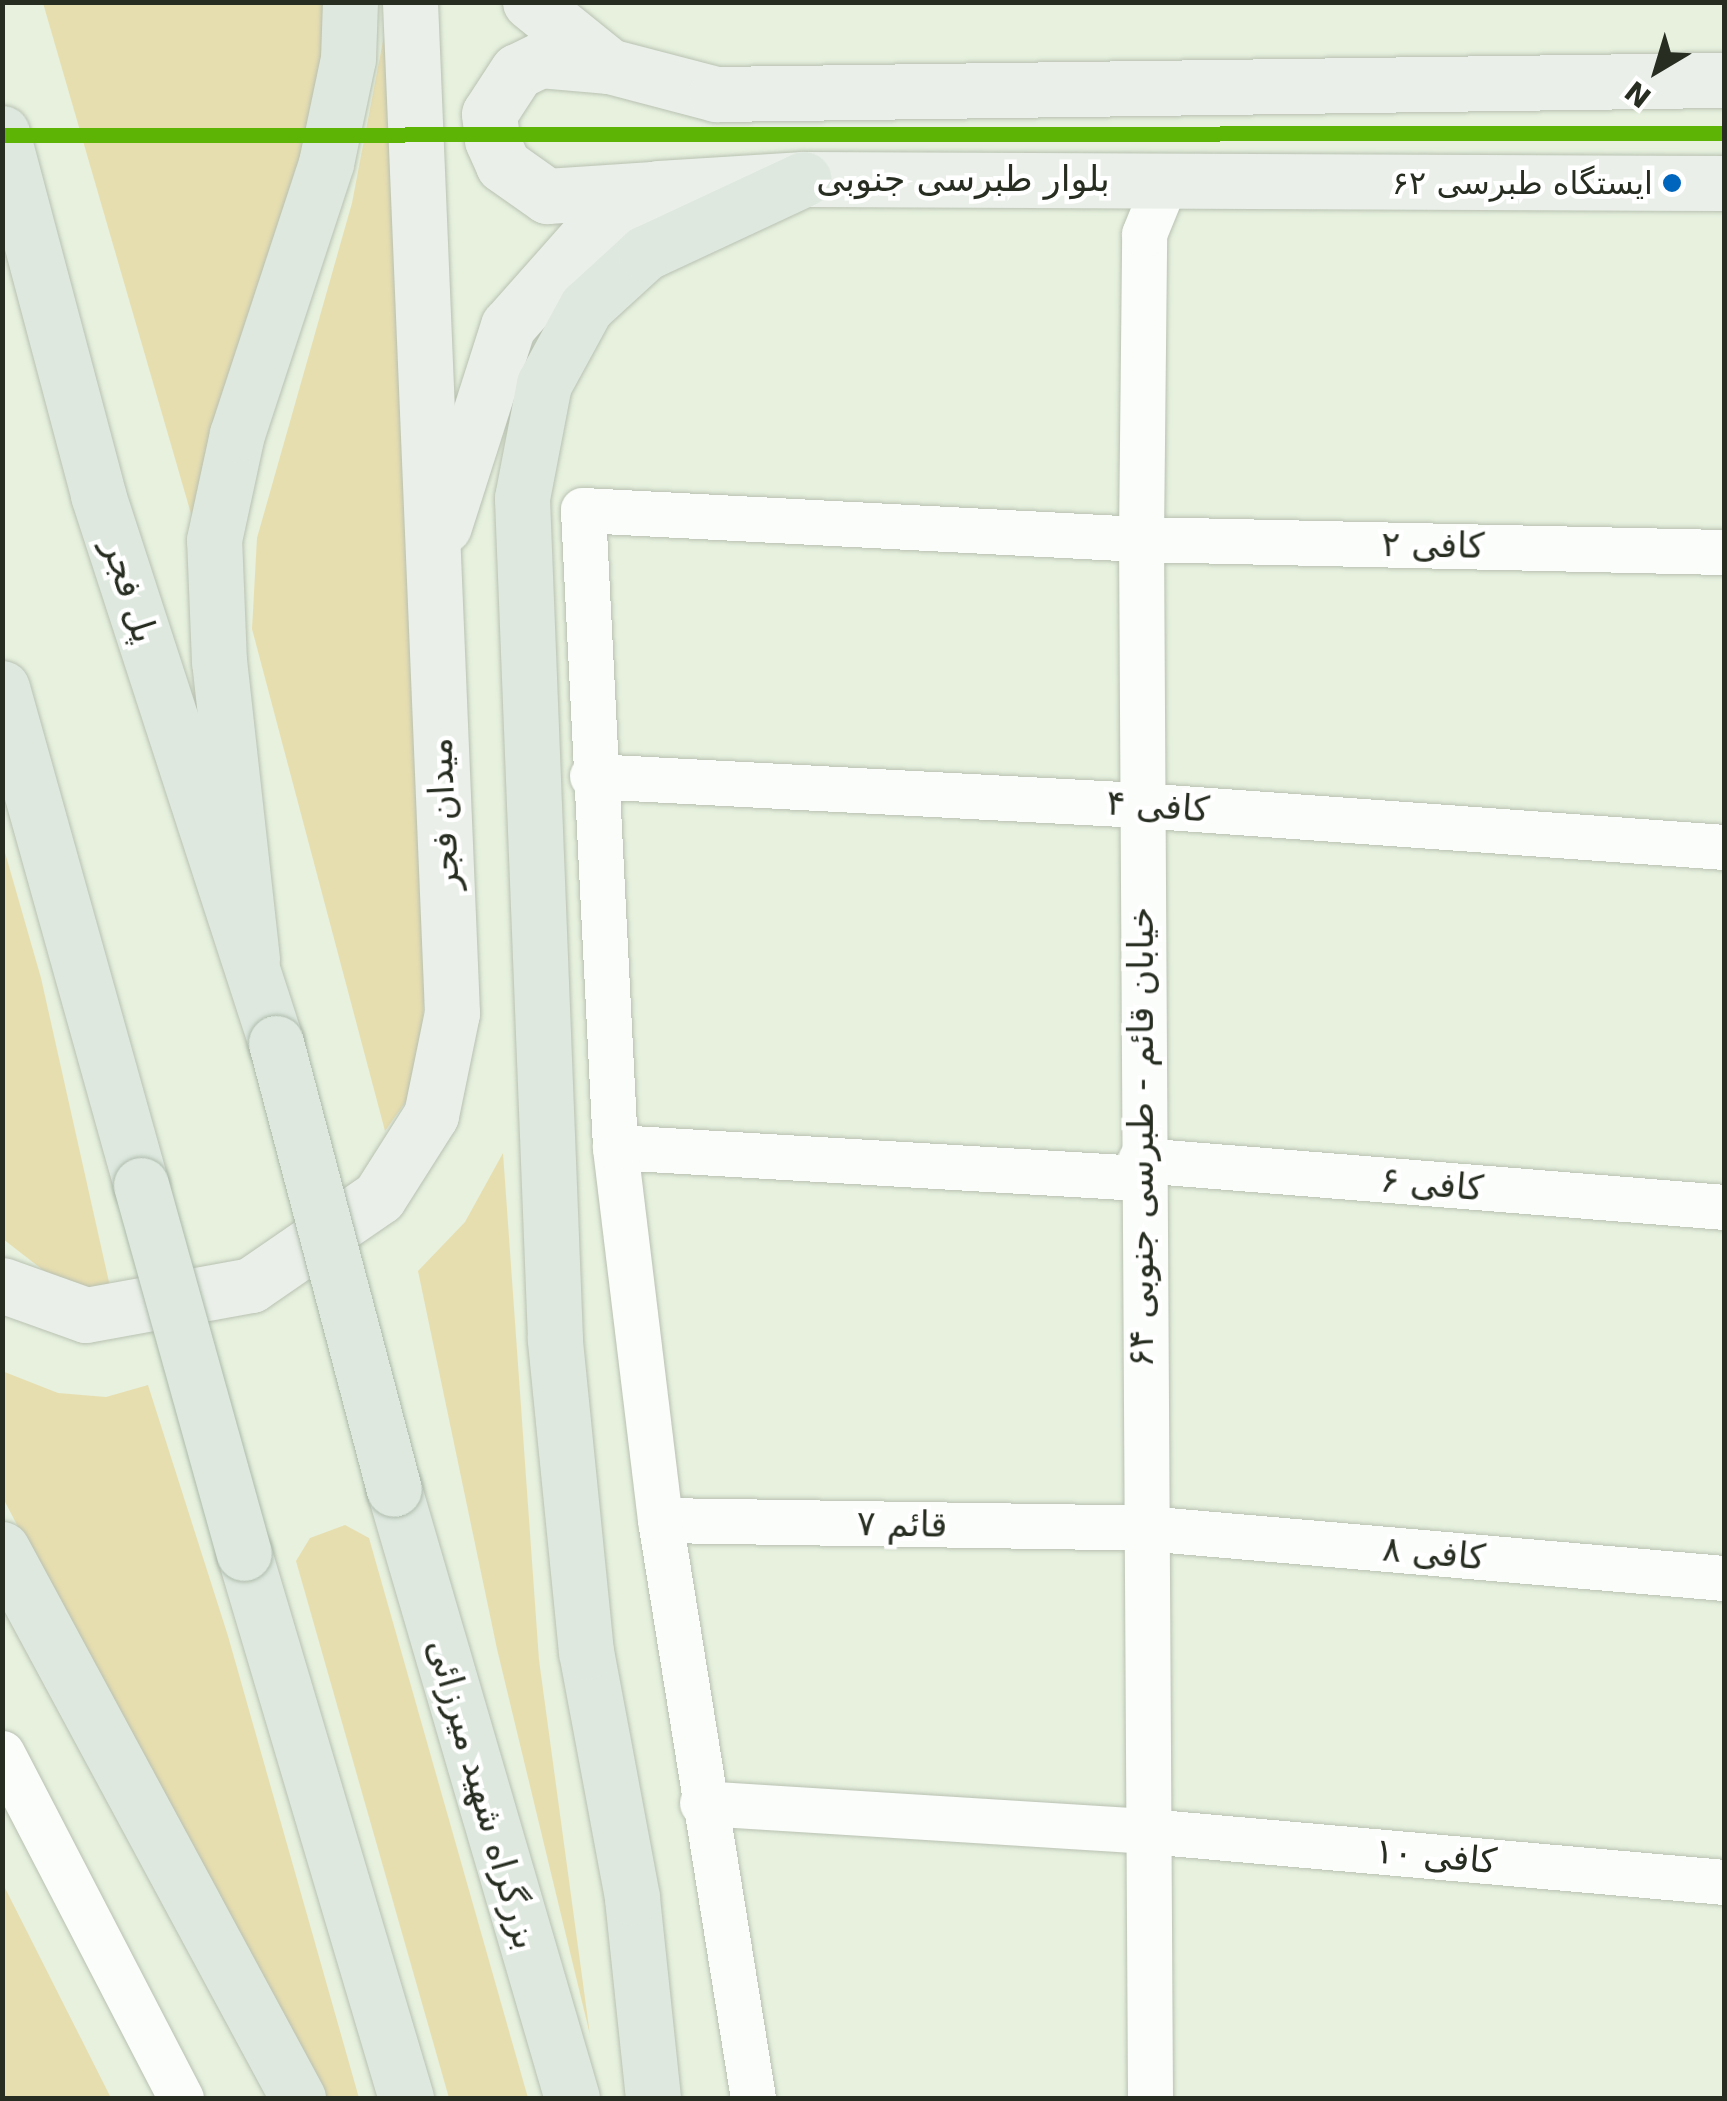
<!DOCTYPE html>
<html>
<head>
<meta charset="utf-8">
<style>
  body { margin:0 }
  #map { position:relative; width:1727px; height:2101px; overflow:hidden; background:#e7f1de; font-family:"DejaVu Sans","Noto Sans Arabic",sans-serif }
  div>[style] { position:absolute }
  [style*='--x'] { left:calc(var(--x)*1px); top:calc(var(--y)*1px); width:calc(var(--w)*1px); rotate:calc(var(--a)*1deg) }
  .green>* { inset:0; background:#e7deb0 }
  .roads { filter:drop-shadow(0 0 2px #b9c1b2) drop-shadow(0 0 2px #b9c1b2) }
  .street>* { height:45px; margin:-22.5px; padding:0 22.5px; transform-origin:22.5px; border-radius:22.5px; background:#fbfdfa }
  .primary>* { height:55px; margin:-27.5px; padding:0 27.5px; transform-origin:27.5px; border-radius:27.5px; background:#eaf0e9 }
  .highway>* { height:55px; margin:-27.5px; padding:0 27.5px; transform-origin:27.5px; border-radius:27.5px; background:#dee8df }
  .bridges { filter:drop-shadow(0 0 2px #adbaaa) drop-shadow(0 0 2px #adbaaa) }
  .highway-bridge>* { height:55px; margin:-27.5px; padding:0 27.5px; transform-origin:27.5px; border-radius:27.5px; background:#dee8df }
  .metro-1>* { height:15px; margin:-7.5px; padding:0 7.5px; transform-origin:7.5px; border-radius:7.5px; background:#5db405 }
  .dots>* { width:28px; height:28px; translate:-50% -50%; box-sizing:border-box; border:5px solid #fff; border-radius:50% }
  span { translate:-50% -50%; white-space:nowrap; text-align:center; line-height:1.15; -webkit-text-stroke:9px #fff; paint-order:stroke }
  .bus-label { font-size:32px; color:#272e21 }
  .right { translate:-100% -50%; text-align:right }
  .street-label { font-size:35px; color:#272e21 }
  .frame { position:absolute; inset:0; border:5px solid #272e21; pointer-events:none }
  .north { position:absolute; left:1607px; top:20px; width:100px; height:100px; -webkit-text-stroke:8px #fff; paint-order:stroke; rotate:218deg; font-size:28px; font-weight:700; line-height:40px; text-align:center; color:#272e21 }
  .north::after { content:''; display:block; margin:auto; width:35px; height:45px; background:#272e21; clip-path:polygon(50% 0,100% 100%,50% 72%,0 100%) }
</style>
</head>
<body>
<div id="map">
  <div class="green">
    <div style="clip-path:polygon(43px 3px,330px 3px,301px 182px,194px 524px)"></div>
    <div style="clip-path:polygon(387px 20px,427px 961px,420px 1057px,409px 1097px,385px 1131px,252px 629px,257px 538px,352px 203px)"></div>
    <div style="clip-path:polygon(2px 842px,41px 978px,113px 1300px,52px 1277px,3px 1239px)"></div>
    <div style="clip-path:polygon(503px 1153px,539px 1660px,590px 2035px,497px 1649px,418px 1271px,465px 1222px)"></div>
    <div style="clip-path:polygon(2px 1371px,58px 1393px,106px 1397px,148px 1385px,228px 1636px,359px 2098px,316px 2098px,3px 1498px)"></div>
    <div style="clip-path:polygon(345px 1525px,369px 1538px,528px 2098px,449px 2098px,296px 1561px,310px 1538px)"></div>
    <div style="clip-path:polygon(3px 1884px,111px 2098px,3px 2098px)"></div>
  </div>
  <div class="roads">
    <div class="street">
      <div style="--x:592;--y:776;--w:549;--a:3.03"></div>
      <div style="--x:1140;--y:805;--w:586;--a:4.11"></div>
      <div style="--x:615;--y:1147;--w:526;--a:3.38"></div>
      <div style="--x:1140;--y:1160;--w:586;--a:4.6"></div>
      <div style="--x:660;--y:1520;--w:484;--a:0.9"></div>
      <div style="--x:1144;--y:1528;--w:582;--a:4.93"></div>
      <div style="--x:2;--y:1753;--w:389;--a:62.6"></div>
      <div style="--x:702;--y:1803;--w:446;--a:3.6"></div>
      <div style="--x:1147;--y:1831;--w:579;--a:5.05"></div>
      <div style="--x:753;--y:2098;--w:585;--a:-99.14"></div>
      <div style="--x:660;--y:1520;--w:376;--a:-96.9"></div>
      <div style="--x:615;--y:1147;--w:638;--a:-92.88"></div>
      <div style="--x:583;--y:510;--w:559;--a:2.98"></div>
      <div style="--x:1141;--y:539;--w:583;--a:1.28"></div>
      <div style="--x:1150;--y:2098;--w:1559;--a:-90.33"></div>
      <div style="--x:1141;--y:539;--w:305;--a:-89.4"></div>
      <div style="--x:1144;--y:234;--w:58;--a:-67.8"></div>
    </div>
    <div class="primary">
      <div style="--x:530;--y:2;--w:102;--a:39"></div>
      <div style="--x:609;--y:66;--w:111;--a:14.7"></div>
      <div style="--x:716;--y:94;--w:1008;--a:-0.8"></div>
      <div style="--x:609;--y:66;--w:69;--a:-175"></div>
      <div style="--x:540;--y:60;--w:25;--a:154"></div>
      <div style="--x:517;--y:71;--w:51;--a:123.1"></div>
      <div style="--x:489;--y:114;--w:26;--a:83"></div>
      <div style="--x:492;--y:140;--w:27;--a:66"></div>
      <div style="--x:503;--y:165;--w:54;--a:35.2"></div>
      <div style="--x:547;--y:196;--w:102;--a:-3.9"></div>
      <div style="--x:444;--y:526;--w:210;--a:-72.3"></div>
      <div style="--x:508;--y:326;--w:151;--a:-48.5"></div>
      <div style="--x:608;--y:213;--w:57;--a:-26.1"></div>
      <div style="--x:659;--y:188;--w:145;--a:-3.6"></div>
      <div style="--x:804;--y:179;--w:920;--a:0.25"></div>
      <div style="--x:2;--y:1285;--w:89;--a:19.7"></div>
      <div style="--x:86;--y:1315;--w:168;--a:-10.3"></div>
      <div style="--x:251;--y:1285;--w:155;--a:-34.5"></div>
      <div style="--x:379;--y:1197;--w:97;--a:-57.6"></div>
      <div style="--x:431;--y:1115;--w:104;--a:-78.4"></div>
      <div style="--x:452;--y:1013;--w:1012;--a:-92.38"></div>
    </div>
    <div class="highway">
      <div style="--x:2;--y:133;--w:375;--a:75.1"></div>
      <div style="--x:98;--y:495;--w:576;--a:72.01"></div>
      <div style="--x:2;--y:688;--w:516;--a:74.37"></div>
      <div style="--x:252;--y:959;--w:299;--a:-96.3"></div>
      <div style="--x:219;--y:662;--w:122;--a:-92.3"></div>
      <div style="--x:214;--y:540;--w:108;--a:-77.8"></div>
      <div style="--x:237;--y:434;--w:285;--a:-71.8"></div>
      <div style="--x:326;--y:163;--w:106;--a:-78.1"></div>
      <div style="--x:348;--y:59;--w:57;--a:-88"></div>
      <div style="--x:394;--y:1489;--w:634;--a:73.71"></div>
      <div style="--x:2;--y:1549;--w:624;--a:61.67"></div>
      <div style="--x:244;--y:1553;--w:569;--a:73.45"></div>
      <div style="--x:653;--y:2098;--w:202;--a:-96"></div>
      <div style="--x:632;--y:1897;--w:249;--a:-100.6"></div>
      <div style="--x:586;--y:1652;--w:315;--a:-95.7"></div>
      <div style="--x:555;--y:1339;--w:842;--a:-92.25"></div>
      <div style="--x:522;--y:498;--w:116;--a:-79.1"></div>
      <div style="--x:544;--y:384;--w:88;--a:-61.4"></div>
      <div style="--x:586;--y:307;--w:80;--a:-42.5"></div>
      <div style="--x:645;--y:253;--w:175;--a:-25"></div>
    </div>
  </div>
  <div class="bridges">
    <div class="highway-bridge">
      <div style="--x:276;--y:1043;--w:461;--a:75.2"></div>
      <div style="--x:141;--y:1185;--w:382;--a:74.4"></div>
    </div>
  </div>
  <div class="metro-1">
    <div style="--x:2;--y:135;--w:1722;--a:-0.07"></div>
  </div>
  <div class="dots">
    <div style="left:1672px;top:183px;background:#0065bd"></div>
  </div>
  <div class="bus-label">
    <span class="right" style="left:1653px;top:183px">ایستگاه طبرسی ۶۲</span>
  </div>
  <div class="street-label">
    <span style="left:963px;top:179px">بلوار طبرسی جنوبی</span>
    <span style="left:1433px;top:545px;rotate:1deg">کافی ۲</span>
    <span style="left:130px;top:591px;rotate:72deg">پل فجر</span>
    <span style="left:1158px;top:806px;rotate:4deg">کافی ۴</span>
    <span style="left:443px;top:814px;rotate:-93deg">میدان فجر</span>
    <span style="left:1141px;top:1137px;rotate:-90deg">خیابان قائم - طبرسی جنوبی ۶۴</span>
    <span style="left:1432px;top:1184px;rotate:5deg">کافی ۶</span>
    <span style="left:902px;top:1524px;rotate:1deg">قائم ۷</span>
    <span style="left:1434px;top:1553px;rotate:5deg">کافی ۸</span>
    <span style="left:483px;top:1794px;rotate:74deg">بزرگراه شهید میرزائی</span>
    <span style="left:1436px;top:1856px;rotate:5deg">کافی ۱۰</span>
  </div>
  <div class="frame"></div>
  <div class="north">N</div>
</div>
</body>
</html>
